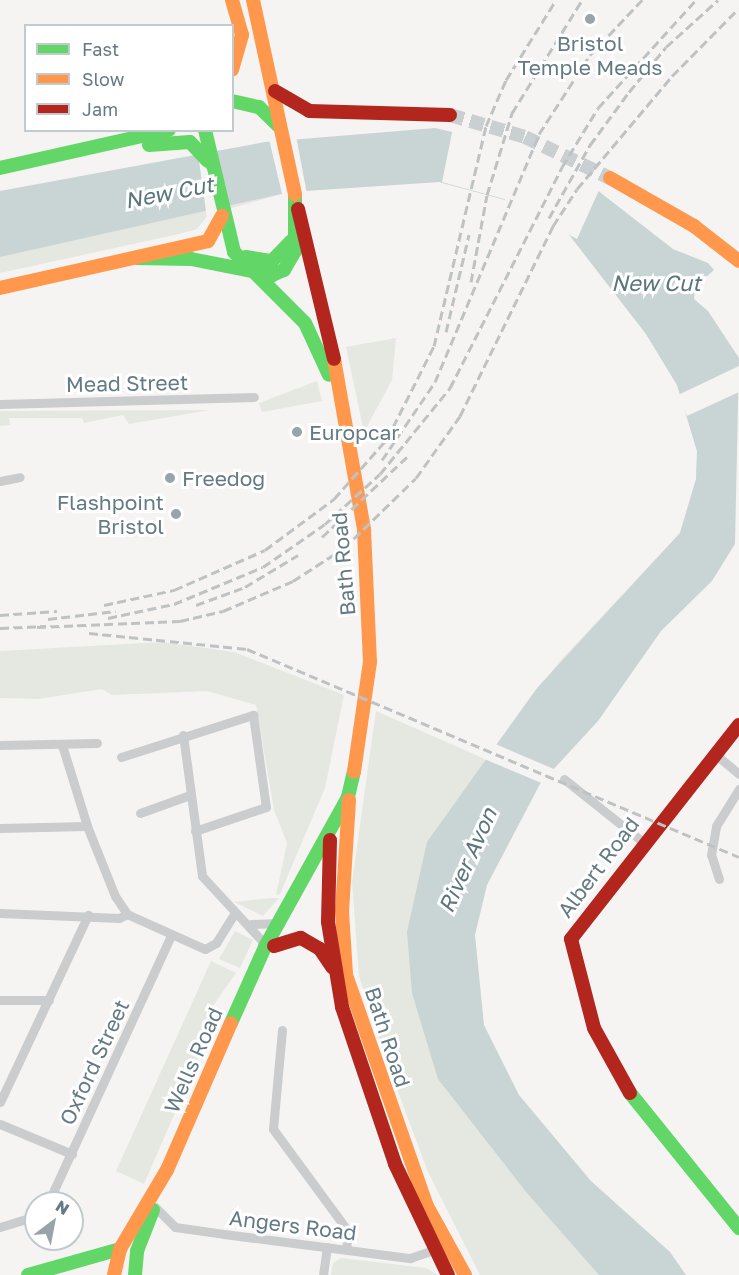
<!DOCTYPE html>
<html>
<head>
<meta charset="utf-8">
<style>
  body { margin:0 }
  #map { position:relative; width:739px; height:1275px; overflow:hidden; background:#f5f4f3; font-family:"Golos Text",sans-serif }
  div>[style] { position:absolute }
  [style*='--x'] { left:calc(var(--x)*1px); top:calc(var(--y)*1px); width:calc(var(--w)*1px); rotate:calc(var(--a)*1deg) }
  .green>* { inset:0; background:#e5e7e1 }
  .water>* { inset:0; background:#c9d4d5 }
  .pier>* { inset:0; background:#f5f4f3 }
  .secondary-tunnel>* { height:14px; margin-top:-7px; transform-origin:0; background:repeating-linear-gradient(90deg,#cacfd2 0 14px,transparent 0 21px) }
  .street>* { height:9px; margin:-4.5px; padding:0 4.5px; transform-origin:4.5px; border-radius:4.5px; background:#cacccd }
  .fast>* { height:14px; margin:-7px; padding:0 7px; transform-origin:7px; border-radius:7px; background:#63d668 }
  .slow>* { height:14px; margin:-7px; padding:0 7px; transform-origin:7px; border-radius:7px; background:#ff974d }
  .jam>* { height:14px; margin:-7px; padding:0 7px; transform-origin:7px; border-radius:7px; background:#b3261e }
  .rail>* { height:3px; margin-top:-1.5px; transform-origin:0; background:repeating-linear-gradient(90deg,#bfc2c3 0 9px,transparent 0 13.5px) }
  .dots>* { width:16px; height:16px; translate:-50% -50%; box-sizing:border-box; border:3px solid #fff; border-radius:50% }
  span { translate:-50% -50%; white-space:nowrap; text-align:center; line-height:1.15; -webkit-text-stroke:6px #fff; paint-order:stroke }
  .poi-label { font-size:21px; color:#647a84 }
  .left { translate:0 -50%; text-align:left }
  .right { translate:-100% -50%; text-align:right }
  .street-label { font-size:21px; color:#647a84 }
  .water-label { font-size:22px; color:#5a767a; font-style:italic }
  .legend { position:absolute; left:24px; top:24px; width:210px; height:108px; box-sizing:border-box; background:#fff; border:2px solid #c1cace; margin:0; padding:8px 10px; list-style:none; font-size:18px; color:#647a84 }
  .legend li { display:flex; align-items:center; gap:12px; height:30px }
  .legend b { width:30px; border:2px solid #c1cace }
  .north { position:absolute; left:24px; top:1191px; width:60px; height:60px; box-sizing:border-box; background:#fff; border:2px solid #c1cace; border-radius:50%; rotate:32deg; font-size:16px; font-weight:700; line-height:24px; text-align:center; color:#647a84 }
  .north::after { content:''; display:block; margin:auto; width:21px; height:27px; background:#97a5ab; clip-path:polygon(50% 0,100% 100%,50% 72%,0 100%) }
</style>
</head>
<body>
<div id="map">
  <div class="green">
    <div style="clip-path:polygon(498px 179px,638px 270px,714px 479px,432px 969px,628px 1275px,480px 1275px,428px 1172px,381px 1046px,359px 976px,352px 882px,376px 711px,485px 759px,559px 662px,680px 533px,696px 479px,697px 451px,677px 385px,646px 334px,567px 232px,527px 206px,439px 182px,290px 192px,209px 214px,197px 229px,179px 234px,0 273px,0 238px,260px 187px)"></div>
    <div style="clip-path:polygon(396px 338px,392px 380px,364px 432px,346px 347px)"></div>
    <div style="clip-path:polygon(317px 381px,322px 401px,262px 412px,259px 403px)"></div>
    <div style="clip-path:polygon(210px 410px,129px 424px,123px 415px,84px 423px,82px 418px,9px 418px,10px 425px,0 426px,0 411px)"></div>
    <div style="clip-path:polygon(162px 642px,234px 652px,344px 695px,325px 788px,280px 894px,276px 895px,287px 843px,274px 810px,256px 705px,207px 691px,112px 695px,102px 689px,38px 699px,0 698px,0 651px)"></div>
    <div style="clip-path:polygon(279px 898px,263px 916px,234px 902px,271px 898px)"></div>
    <div style="clip-path:polygon(235px 931px,253px 940px,240px 968px,219px 959px)"></div>
    <div style="clip-path:polygon(211px 961px,236px 973px,212px 1007px,197px 1062px,144px 1184px,116px 1171px)"></div>
    <div style="clip-path:polygon(341px 1258px,426px 1268px,438px 1275px,331px 1275px,333px 1263px)"></div>
  </div>
  <div class="water">
    <div style="clip-path:polygon(435px 128px,534px 151px,583px 179px,673px 249px,708px 263px,714px 270px,695px 287px,694px 299px,708px 311px,739px 358px,735px 544px,712px 581px,661px 631px,598px 721px,540px 784px,487px 885px,475px 935px,484px 1025px,519px 1095px,591px 1181px,670px 1252px,686px 1275px,599px 1275px,527px 1193px,438px 1079px,412px 993px,407px 932px,427px 842px,537px 688px,680px 533px,696px 479px,697px 451px,677px 385px,646px 334px,567px 232px,527px 206px,439px 182px,290px 192px,0 257px,0 191px,265px 142px)"></div>
  </div>
  <div class="pier">
    <div style="clip-path:polygon(453px 128px,535px 149px,600px 188px,577px 239px,504px 199px,442px 182px)"></div>
    <div style="clip-path:polygon(296px 136px,307px 194px,283px 198px,269px 139px)"></div>
    <div style="clip-path:polygon(198px 154px,230px 212px,207px 218px)"></div>
    <div style="clip-path:polygon(739px 366px,739px 392px,687px 416px,678px 395px)"></div>
    <div style="clip-path:polygon(493px 743px,556px 770px,544px 784px,482px 758px)"></div>
  </div>
  <div class="secondary-tunnel">
    <div style="--x:450;--y:115;--w:78;--a:16.3"></div>
    <div style="--x:525;--y:137;--w:94;--a:25.8"></div>
  </div>
  <div class="street">
    <div style="--x:0;--y:404;--w:254;--a:-1.6"></div>
    <div style="--x:0;--y:481;--w:20;--a:-11"></div>
    <div style="--x:183;--y:735;--w:142;--a:82.3"></div>
    <div style="--x:202;--y:876;--w:94;--a:47.2"></div>
    <div style="--x:0;--y:745;--w:97;--a:-1.2"></div>
    <div style="--x:62;--y:745;--w:85;--a:72.8"></div>
    <div style="--x:87;--y:826;--w:75;--a:68.2"></div>
    <div style="--x:115;--y:896;--w:22;--a:56"></div>
    <div style="--x:127;--y:914;--w:85;--a:24.2"></div>
    <div style="--x:205;--y:949;--w:13;--a:-29"></div>
    <div style="--x:216;--y:943;--w:36;--a:-58"></div>
    <div style="--x:715;--y:754;--w:31;--a:40"></div>
    <div style="--x:121;--y:757;--w:139;--a:-17.7"></div>
    <div style="--x:253;--y:715;--w:93;--a:82"></div>
    <div style="--x:266;--y:807;--w:75;--a:161.3"></div>
    <div style="--x:564;--y:779;--w:101;--a:38.6"></div>
    <div style="--x:140;--y:813;--w:53;--a:-19.8"></div>
    <div style="--x:0;--y:828;--w:87;--a:-1.3"></div>
    <div style="--x:719;--y:879;--w:25;--a:-108"></div>
    <div style="--x:711;--y:855;--w:29;--a:-80"></div>
    <div style="--x:716;--y:826;--w:44;--a:-58.1"></div>
    <div style="--x:0;--y:913;--w:119;--a:2.4"></div>
    <div style="--x:119;--y:918;--w:9;--a:-27"></div>
    <div style="--x:251;--y:924;--w:27;--a:-2"></div>
    <div style="--x:0;--y:1000;--w:49;--a:0"></div>
    <div style="--x:282;--y:1030;--w:99;--a:95.2"></div>
    <div style="--x:273;--y:1129;--w:127;--a:53.7"></div>
    <div style="--x:348;--y:1231;--w:18;--a:96"></div>
    <div style="--x:0;--y:1102;--w:207;--a:-64.8"></div>
    <div style="--x:0;--y:1124;--w:78;--a:22.6"></div>
    <div style="--x:48;--y:1203;--w:294;--a:-65.3"></div>
    <div style="--x:155;--y:1207;--w:28;--a:45"></div>
    <div style="--x:175;--y:1227;--w:49;--a:8.1"></div>
    <div style="--x:224;--y:1234;--w:188;--a:7.4"></div>
    <div style="--x:410;--y:1258;--w:24;--a:-19"></div>
    <div style="--x:0;--y:1227;--w:38;--a:-17"></div>
    <div style="--x:323;--y:1275;--w:28;--a:-82"></div>
  </div>
  <div class="fast">
    <div style="--x:232;--y:101;--w:28;--a:13"></div>
    <div style="--x:259;--y:107;--w:28;--a:44"></div>
    <div style="--x:205;--y:130;--w:125;--a:76.6"></div>
    <div style="--x:234;--y:252;--w:100;--a:45"></div>
    <div style="--x:305;--y:323;--w:57;--a:65.2"></div>
    <div style="--x:149;--y:145;--w:41;--a:-4.2"></div>
    <div style="--x:190;--y:142;--w:26;--a:47"></div>
    <div style="--x:0;--y:168;--w:173;--a:-12.7"></div>
    <div style="--x:246;--y:257;--w:26;--a:9"></div>
    <div style="--x:272;--y:261;--w:28;--a:-46"></div>
    <div style="--x:137;--y:258;--w:54;--a:1.1"></div>
    <div style="--x:191;--y:259;--w:83;--a:11.2"></div>
    <div style="--x:272;--y:275;--w:13;--a:-23"></div>
    <div style="--x:284;--y:270;--w:22;--a:-60"></div>
    <div style="--x:295;--y:251;--w:56;--a:-90"></div>
    <div style="--x:231;--y:1023;--w:83;--a:-65.9"></div>
    <div style="--x:265;--y:947;--w:171;--a:-61"></div>
    <div style="--x:348;--y:797;--w:26;--a:-77"></div>
    <div style="--x:630;--y:1093;--w:174;--a:51.1"></div>
    <div style="--x:28;--y:1275;--w:96;--a:-15.8"></div>
    <div style="--x:135;--y:1275;--w:24;--a:-85"></div>
    <div style="--x:137;--y:1251;--w:44;--a:-68.7"></div>
  </div>
  <div class="slow">
    <div style="--x:232;--y:0;--w:36;--a:74"></div>
    <div style="--x:242;--y:35;--w:36;--a:106"></div>
    <div style="--x:253;--y:0;--w:199;--a:77.8"></div>
    <div style="--x:610;--y:178;--w:97;--a:29.7"></div>
    <div style="--x:694;--y:226;--w:57;--a:37.9"></div>
    <div style="--x:0;--y:288;--w:213;--a:-12.7"></div>
    <div style="--x:208;--y:241;--w:29;--a:-61"></div>
    <div style="--x:334;--y:359;--w:174;--a:80"></div>
    <div style="--x:364;--y:530;--w:132;--a:87.4"></div>
    <div style="--x:370;--y:662;--w:111;--a:98.3"></div>
    <div style="--x:349;--y:800;--w:111;--a:93.6"></div>
    <div style="--x:342;--y:911;--w:64;--a:86.4"></div>
    <div style="--x:346;--y:975;--w:245;--a:70.7"></div>
    <div style="--x:427;--y:1206;--w:79;--a:61.2"></div>
    <div style="--x:114;--y:1275;--w:27;--a:-77"></div>
    <div style="--x:120;--y:1249;--w:92;--a:-59.3"></div>
    <div style="--x:167;--y:1170;--w:160;--a:-66.5"></div>
  </div>
  <div class="jam">
    <div style="--x:275;--y:91;--w:39;--a:30"></div>
    <div style="--x:309;--y:111;--w:141;--a:1.6"></div>
    <div style="--x:298;--y:209;--w:154;--a:76.5"></div>
    <div style="--x:330;--y:840;--w:82;--a:91.4"></div>
    <div style="--x:328;--y:922;--w:86;--a:80.6"></div>
    <div style="--x:342;--y:1007;--w:166;--a:71.3"></div>
    <div style="--x:395;--y:1164;--w:123;--a:64.5"></div>
    <div style="--x:274;--y:946;--w:28;--a:-17"></div>
    <div style="--x:301;--y:938;--w:22;--a:30"></div>
    <div style="--x:320;--y:949;--w:22;--a:56"></div>
    <div style="--x:630;--y:1093;--w:74;--a:-119"></div>
    <div style="--x:594;--y:1028;--w:92;--a:-104.5"></div>
    <div style="--x:571;--y:939;--w:272;--a:-51.9"></div>
  </div>
  <div class="rail">
    <div style="--x:549;--y:218;--w:84;--a:-60.7"></div>
    <div style="--x:590;--y:145;--w:66;--a:-53.7"></div>
    <div style="--x:629;--y:92;--w:58;--a:-50.6"></div>
    <div style="--x:666;--y:47;--w:70;--a:-42.1"></div>
    <div style="--x:471;--y:282;--w:88;--a:-79.6"></div>
    <div style="--x:487;--y:195;--w:86;--a:-73"></div>
    <div style="--x:512;--y:113;--w:133;--a:-58.2"></div>
    <div style="--x:446;--y:332;--w:100;--a:-76.7"></div>
    <div style="--x:382;--y:460;--w:94;--a:-55.8"></div>
    <div style="--x:435;--y:382;--w:269;--a:-67.2"></div>
    <div style="--x:539;--y:134;--w:94;--a:-57.2"></div>
    <div style="--x:590;--y:55;--w:76;--a:-46.6"></div>
    <div style="--x:322;--y:537;--w:120;--a:-43.3"></div>
    <div style="--x:104;--y:605;--w:72;--a:-12.1"></div>
    <div style="--x:174;--y:590;--w:99;--a:-23.7"></div>
    <div style="--x:265;--y:550;--w:86;--a:-36.5"></div>
    <div style="--x:334;--y:499;--w:80;--a:-48.5"></div>
    <div style="--x:387;--y:439;--w:104;--a:-63.2"></div>
    <div style="--x:434;--y:346;--w:226;--a:-76.7"></div>
    <div style="--x:486;--y:126;--w:50;--a:-66.5"></div>
    <div style="--x:506;--y:80;--w:94;--a:-58"></div>
    <div style="--x:196;--y:605;--w:52;--a:-20.2"></div>
    <div style="--x:245;--y:587;--w:62;--a:-31.1"></div>
    <div style="--x:0;--y:615;--w:57;--a:-4"></div>
    <div style="--x:108;--y:618;--w:67;--a:-12"></div>
    <div style="--x:174;--y:604;--w:96;--a:-22.6"></div>
    <div style="--x:263;--y:567;--w:75;--a:-34.7"></div>
    <div style="--x:325;--y:524;--w:74;--a:-42.3"></div>
    <div style="--x:380;--y:474;--w:111;--a:-50.9"></div>
    <div style="--x:450;--y:388;--w:248;--a:-63.1"></div>
    <div style="--x:562;--y:167;--w:69;--a:-58.6"></div>
    <div style="--x:598;--y:108;--w:146;--a:-47.8"></div>
    <div style="--x:48;--y:619;--w:68;--a:-6.7"></div>
    <div style="--x:37;--y:627;--w:143;--a:-2.4"></div>
    <div style="--x:180;--y:621;--w:44;--a:-13.1"></div>
    <div style="--x:223;--y:611;--w:76;--a:-23.2"></div>
    <div style="--x:293;--y:581;--w:61;--a:-32.9"></div>
    <div style="--x:344;--y:548;--w:100;--a:-44.2"></div>
    <div style="--x:416;--y:478;--w:76;--a:-54.6"></div>
    <div style="--x:460;--y:416;--w:212;--a:-63.9"></div>
    <div style="--x:553;--y:226;--w:44;--a:-57"></div>
    <div style="--x:577;--y:189;--w:148;--a:-49.9"></div>
    <div style="--x:672;--y:76;--w:95;--a:-45.4"></div>
    <div style="--x:0;--y:628;--w:46;--a:-2.5"></div>
    <div style="--x:89;--y:633;--w:159;--a:5.8"></div>
    <div style="--x:247;--y:649;--w:534;--a:22.92"></div>
  </div>
  <div class="dots">
    <div style="left:590px;top:19px;background:#97a5ab"></div>
    <div style="left:297px;top:432px;background:#97a5ab"></div>
    <div style="left:170px;top:478px;background:#97a5ab"></div>
    <div style="left:176px;top:514px;background:#97a5ab"></div>
  </div>
  <div class="poi-label">
    <span style="left:590px;top:55px">Bristol<br>Temple Meads</span>
    <span class="left" style="left:309px;top:432px">Europcar</span>
    <span class="left" style="left:182px;top:478px">Freedog</span>
    <span class="right" style="left:164px;top:514px">Flashpoint<br>Bristol</span>
  </div>
  <div class="street-label">
    <span style="left:127px;top:383px;rotate:-1deg">Mead Street</span>
    <span style="left:343px;top:564px;rotate:-95deg">Bath Road</span>
    <span style="left:598px;top:867px;rotate:-53deg">Albert Road</span>
    <span style="left:388px;top:1037px;rotate:72deg">Bath Road</span>
    <span style="left:193px;top:1060px;rotate:-66deg">Wells Road</span>
    <span style="left:94px;top:1062px;rotate:-65deg">Oxford Street</span>
    <span style="left:293px;top:1225px;rotate:7deg">Angers Road</span>
  </div>
  <div class="water-label">
    <span style="left:169px;top:192px;rotate:-11deg">New Cut</span>
    <span style="left:656px;top:283px">New Cut</span>
    <span style="left:467px;top:860px;rotate:-66deg">River Avon</span>
  </div>
  <ul class="legend">
  <li><b style="height:8px;background:#63d668"></b>Fast</li>
  <li><b style="height:8px;background:#ff974d"></b>Slow</li>
  <li><b style="height:8px;background:#b3261e"></b>Jam</li>
  </ul>
  <div class="north">N</div>
</div>
</body>
</html>
